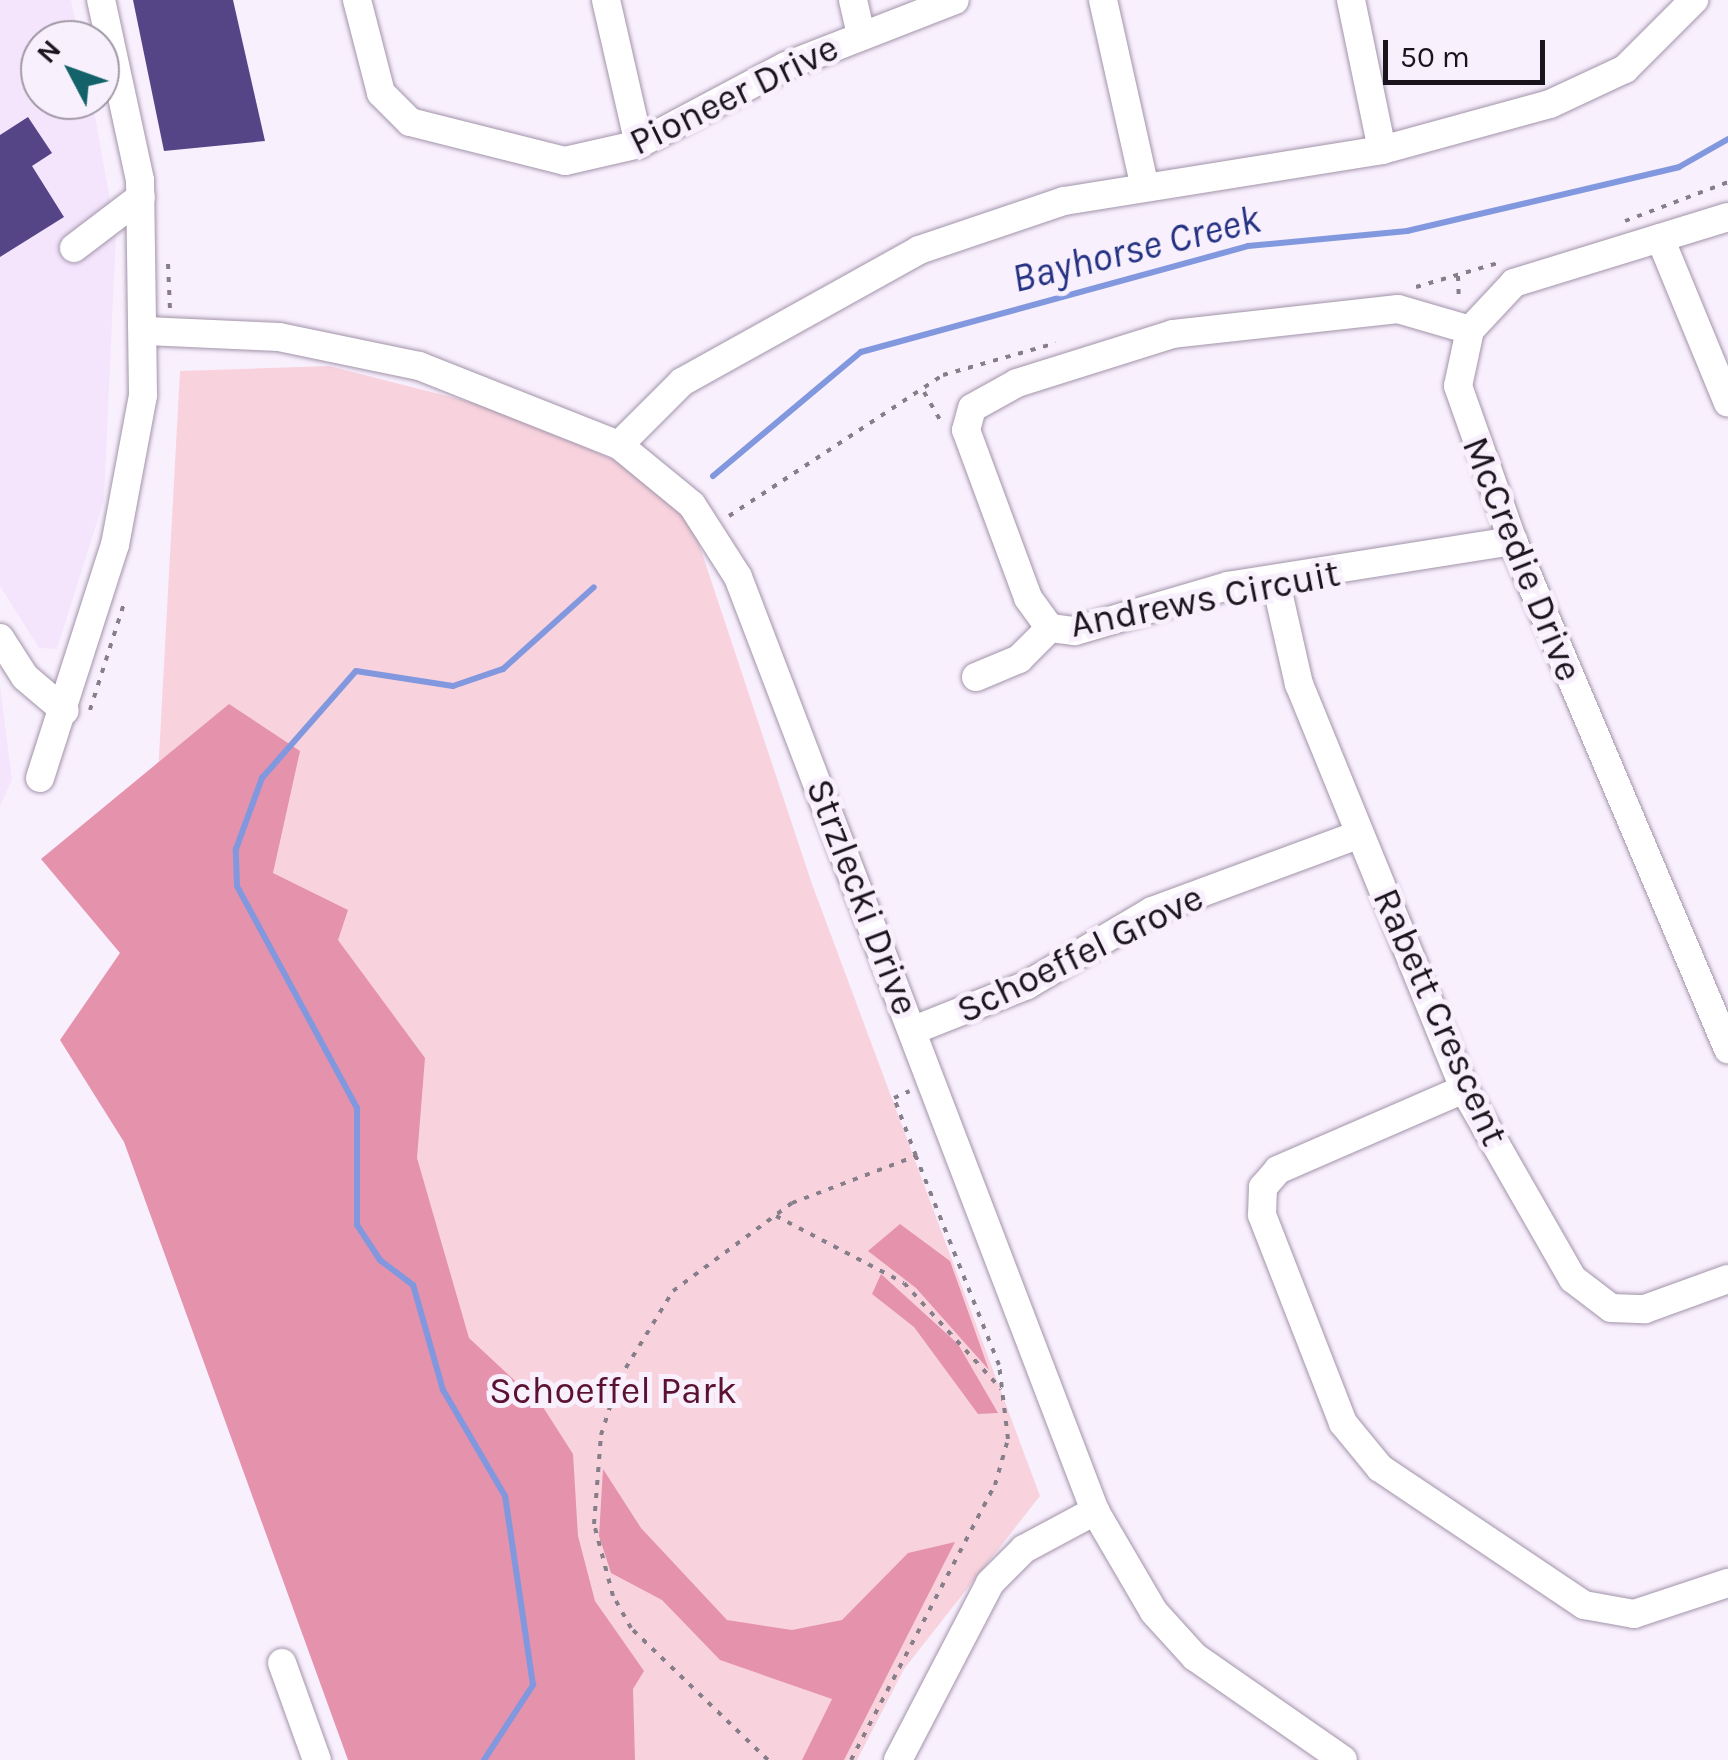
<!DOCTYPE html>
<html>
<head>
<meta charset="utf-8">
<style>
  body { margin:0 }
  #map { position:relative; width:1728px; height:1760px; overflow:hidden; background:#f9f0fe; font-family:Karla,sans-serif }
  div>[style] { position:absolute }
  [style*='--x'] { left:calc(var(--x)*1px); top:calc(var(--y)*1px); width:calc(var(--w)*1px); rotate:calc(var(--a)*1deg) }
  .built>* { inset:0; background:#f4e5fd }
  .green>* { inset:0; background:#f8d3de }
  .forest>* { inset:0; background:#e592ad }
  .stream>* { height:6px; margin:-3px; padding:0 3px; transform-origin:3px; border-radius:3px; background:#8298de }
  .building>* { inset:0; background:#554587 }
  .path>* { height:4px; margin-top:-2px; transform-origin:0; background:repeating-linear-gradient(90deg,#867e89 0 5px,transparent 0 13px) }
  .roads { filter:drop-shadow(0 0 2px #a294a9) drop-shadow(0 0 2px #a294a9) }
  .minor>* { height:28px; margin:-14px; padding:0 14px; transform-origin:14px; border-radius:14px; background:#fff }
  span { translate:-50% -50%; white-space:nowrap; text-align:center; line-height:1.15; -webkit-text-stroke:10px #f9f0fe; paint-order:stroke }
  .street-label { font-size:38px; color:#1a141c }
  .park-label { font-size:38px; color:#5b1132 }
  .water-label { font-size:40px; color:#233182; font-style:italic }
  .north { position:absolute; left:20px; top:20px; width:100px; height:100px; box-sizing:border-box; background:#f9f0fe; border:2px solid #a098a4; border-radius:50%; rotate:311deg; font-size:28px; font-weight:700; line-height:40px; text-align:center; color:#1a141c }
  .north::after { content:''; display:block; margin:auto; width:35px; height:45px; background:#136269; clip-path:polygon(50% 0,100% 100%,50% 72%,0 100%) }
  .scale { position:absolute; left:1383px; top:40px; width:162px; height:45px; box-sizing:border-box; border:5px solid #1a141c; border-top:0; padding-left:12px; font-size:30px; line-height:35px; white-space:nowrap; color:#1a141c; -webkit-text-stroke:8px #f9f0fe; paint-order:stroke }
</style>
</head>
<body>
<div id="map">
  <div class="built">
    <div style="clip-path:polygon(0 0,71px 0,80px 40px,40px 40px,40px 100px,92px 100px,116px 232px,104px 500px,57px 649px,39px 648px,0 586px)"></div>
    <div style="clip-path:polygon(0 685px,12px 780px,0 806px)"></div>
  </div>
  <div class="green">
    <div style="clip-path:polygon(329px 366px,498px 409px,639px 471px,693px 526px,812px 884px,1040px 1496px,904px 1669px,857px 1760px,352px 1760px,140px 1105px,180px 371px)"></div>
  </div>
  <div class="forest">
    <div style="clip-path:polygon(229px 704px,300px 751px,273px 873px,348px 910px,338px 940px,425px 1058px,417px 1158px,469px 1338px,543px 1407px,573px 1454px,578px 1536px,595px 1601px,644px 1671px,633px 1689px,635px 1760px,348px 1760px,124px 1142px,60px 1040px,120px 953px,41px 859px)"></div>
    <div style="clip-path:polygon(900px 1224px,950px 1261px,989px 1370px,916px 1288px,868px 1251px)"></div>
    <div style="clip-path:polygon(881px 1274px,958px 1344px,998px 1413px,978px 1414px,914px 1327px,872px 1294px)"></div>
    <div style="clip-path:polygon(603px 1469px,641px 1528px,727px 1620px,792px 1630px,842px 1620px,908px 1553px,955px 1542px,844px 1760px,802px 1760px,832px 1699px,720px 1660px,662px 1600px,611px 1573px,599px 1536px)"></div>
  </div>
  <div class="stream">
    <div style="--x:713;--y:476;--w:193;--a:-40"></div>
    <div style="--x:861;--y:352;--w:401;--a:-15.3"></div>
    <div style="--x:1248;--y:246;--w:160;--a:-5.4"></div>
    <div style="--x:1407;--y:231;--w:279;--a:-13.2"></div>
    <div style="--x:1679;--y:167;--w:56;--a:-29.7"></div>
    <div style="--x:484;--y:1760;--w:90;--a:-56.8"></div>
    <div style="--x:533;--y:1685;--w:191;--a:-98.4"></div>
    <div style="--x:505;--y:1496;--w:123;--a:-120.3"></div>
    <div style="--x:443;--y:1390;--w:109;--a:-105.9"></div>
    <div style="--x:413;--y:1285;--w:41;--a:-142.9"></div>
    <div style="--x:380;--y:1260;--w:42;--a:-123.3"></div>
    <div style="--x:357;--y:1225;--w:117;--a:-90"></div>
    <div style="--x:357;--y:1108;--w:252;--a:-118.4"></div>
    <div style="--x:237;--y:886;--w:37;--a:-92"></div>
    <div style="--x:236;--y:849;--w:76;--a:-69.9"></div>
    <div style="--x:262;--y:778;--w:142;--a:-48.7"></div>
    <div style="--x:356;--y:671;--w:98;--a:8.8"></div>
    <div style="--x:453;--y:686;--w:53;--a:-18.8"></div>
    <div style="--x:503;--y:669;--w:122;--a:-42"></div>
  </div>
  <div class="building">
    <div style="clip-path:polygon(133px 0,233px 0,265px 141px,164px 151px)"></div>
    <div style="clip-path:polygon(28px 117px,52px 153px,32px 166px,64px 217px,0 257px,0 135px)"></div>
  </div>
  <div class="path">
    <div style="--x:1625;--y:221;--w:110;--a:-20.7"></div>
    <div style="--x:168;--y:264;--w:46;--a:87.5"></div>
    <div style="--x:1458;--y:276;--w:25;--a:88"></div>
    <div style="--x:1416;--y:287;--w:85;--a:-16.3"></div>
    <div style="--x:924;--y:392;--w:34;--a:60"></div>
    <div style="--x:729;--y:516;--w:256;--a:-33.4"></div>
    <div style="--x:943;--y:375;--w:117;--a:-15.8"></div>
    <div style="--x:90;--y:710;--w:115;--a:-72.3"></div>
    <div style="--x:776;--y:1216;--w:144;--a:27.6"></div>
    <div style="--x:904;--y:1283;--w:144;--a:47.5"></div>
    <div style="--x:768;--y:1760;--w:190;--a:-136.1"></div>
    <div style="--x:631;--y:1628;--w:37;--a:-119"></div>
    <div style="--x:613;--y:1596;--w:74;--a:-104.8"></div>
    <div style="--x:594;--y:1524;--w:89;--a:-85.5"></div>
    <div style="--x:601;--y:1435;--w:59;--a:-72.2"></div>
    <div style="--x:619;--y:1379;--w:103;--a:-58.5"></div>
    <div style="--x:673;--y:1291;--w:148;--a:-36.5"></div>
    <div style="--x:792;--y:1203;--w:133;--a:-20.8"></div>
    <div style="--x:916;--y:1156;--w:62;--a:-110.8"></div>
    <div style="--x:894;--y:1098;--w:17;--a:-24"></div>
    <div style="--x:851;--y:1760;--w:310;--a:-62.4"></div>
    <div style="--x:995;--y:1485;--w:48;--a:-74.2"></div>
    <div style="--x:1008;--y:1439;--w:75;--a:-96.9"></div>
    <div style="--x:999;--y:1365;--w:225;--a:-111.7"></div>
  </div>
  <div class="roads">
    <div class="minor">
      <div style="--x:357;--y:0;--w:96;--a:75.5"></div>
      <div style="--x:381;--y:93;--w:41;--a:45"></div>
      <div style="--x:410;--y:122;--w:160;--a:14.1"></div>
      <div style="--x:565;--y:161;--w:76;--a:-12.9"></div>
      <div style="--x:639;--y:144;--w:166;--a:-28"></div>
      <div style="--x:786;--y:66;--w:181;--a:-21.3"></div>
      <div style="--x:606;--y:0;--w:148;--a:77.1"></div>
      <div style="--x:853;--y:0;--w:35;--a:77"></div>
      <div style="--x:1103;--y:0;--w:188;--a:77.4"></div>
      <div style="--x:1351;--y:0;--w:153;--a:78.3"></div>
      <div style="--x:1728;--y:217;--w:224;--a:162.9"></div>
      <div style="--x:1514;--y:283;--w:64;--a:133.1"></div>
      <div style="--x:1470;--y:330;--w:57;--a:102.1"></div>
      <div style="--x:1458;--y:386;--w:164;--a:70.5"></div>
      <div style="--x:1513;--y:541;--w:552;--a:67.06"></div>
      <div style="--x:1660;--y:238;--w:178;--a:67.6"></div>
      <div style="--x:74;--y:248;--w:84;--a:-37.3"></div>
      <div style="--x:1470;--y:330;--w:75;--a:-163.7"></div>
      <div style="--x:1398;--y:309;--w:226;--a:173.7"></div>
      <div style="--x:1173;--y:334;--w:164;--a:162.6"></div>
      <div style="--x:1017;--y:383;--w:51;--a:150.9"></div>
      <div style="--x:972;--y:408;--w:23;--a:105"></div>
      <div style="--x:966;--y:430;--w:179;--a:69.7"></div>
      <div style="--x:1028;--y:598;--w:37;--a:54"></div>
      <div style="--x:1050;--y:628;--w:25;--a:7"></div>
      <div style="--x:1075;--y:631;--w:159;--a:-16.4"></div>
      <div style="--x:1228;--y:586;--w:289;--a:-9"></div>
      <div style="--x:146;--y:331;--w:133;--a:2.6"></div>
      <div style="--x:279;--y:337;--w:143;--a:11.7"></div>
      <div style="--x:419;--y:366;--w:215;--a:21.6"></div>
      <div style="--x:619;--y:445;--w:94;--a:39.4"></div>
      <div style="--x:692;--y:505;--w:85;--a:57.4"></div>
      <div style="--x:738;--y:577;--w:1000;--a:69.08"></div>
      <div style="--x:1095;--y:1511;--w:117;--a:59.7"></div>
      <div style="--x:1154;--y:1612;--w:61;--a:47.7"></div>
      <div style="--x:1195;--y:1657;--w:180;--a:34.8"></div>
      <div style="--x:619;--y:445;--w:89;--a:-45"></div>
      <div style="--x:682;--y:382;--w:271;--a:-29.1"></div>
      <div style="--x:919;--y:250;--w:153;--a:-18.7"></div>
      <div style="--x:1064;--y:201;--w:322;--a:-9.1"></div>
      <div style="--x:1382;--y:150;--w:174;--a:-15.3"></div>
      <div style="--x:1550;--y:104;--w:83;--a:-25"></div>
      <div style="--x:1625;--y:69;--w:98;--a:-45"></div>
      <div style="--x:1276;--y:583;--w:104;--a:77.2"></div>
      <div style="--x:1299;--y:684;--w:437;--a:67.8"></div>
      <div style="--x:1464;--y:1089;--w:219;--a:60.2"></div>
      <div style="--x:1573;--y:1279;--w:48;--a:37.3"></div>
      <div style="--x:1611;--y:1308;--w:34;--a:2"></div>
      <div style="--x:1645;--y:1309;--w:88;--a:-19.9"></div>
      <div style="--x:0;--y:638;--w:46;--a:57.3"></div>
      <div style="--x:25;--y:677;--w:52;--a:40.4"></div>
      <div style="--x:976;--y:677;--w:47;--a:-22.7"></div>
      <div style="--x:1019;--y:659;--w:44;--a:-45"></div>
      <div style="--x:40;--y:778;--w:245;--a:-72.2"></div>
      <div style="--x:115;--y:545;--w:153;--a:-79.4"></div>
      <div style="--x:143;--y:395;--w:215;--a:-90.8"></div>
      <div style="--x:140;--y:180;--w:184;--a:-102.2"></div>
      <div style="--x:914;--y:1030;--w:122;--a:-21.7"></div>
      <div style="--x:1027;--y:985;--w:145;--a:-30.6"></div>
      <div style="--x:1152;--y:911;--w:220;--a:-20.3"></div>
      <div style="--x:1464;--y:1089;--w:203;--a:156.5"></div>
      <div style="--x:1278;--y:1170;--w:23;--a:131"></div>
      <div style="--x:1263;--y:1187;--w:28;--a:92"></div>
      <div style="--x:1262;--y:1215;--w:223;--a:68.7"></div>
      <div style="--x:1343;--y:1423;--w:58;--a:50.6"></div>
      <div style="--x:1380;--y:1468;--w:246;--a:33.9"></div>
      <div style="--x:1584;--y:1605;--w:51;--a:10.2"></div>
      <div style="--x:1634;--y:1614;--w:99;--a:-18.3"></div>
      <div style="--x:282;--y:1663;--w:103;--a:70.2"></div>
      <div style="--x:898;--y:1760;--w:199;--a:-62.5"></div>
      <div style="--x:990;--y:1583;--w:48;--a:-45"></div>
      <div style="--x:1024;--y:1549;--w:81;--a:-28.2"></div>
    </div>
  </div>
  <div class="street-label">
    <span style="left:734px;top:95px;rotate:-26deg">Pioneer Drive</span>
    <span style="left:1522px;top:559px;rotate:68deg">McCredie Drive</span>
    <span style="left:1205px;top:599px;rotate:-11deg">Andrews Circuit</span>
    <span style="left:862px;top:897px;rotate:69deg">Strzlecki Drive</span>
    <span style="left:1080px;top:954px;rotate:-26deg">Schoeffel Grove</span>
    <span style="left:1440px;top:1017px;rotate:66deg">Rabett Crescent</span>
  </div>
  <div class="park-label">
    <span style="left:613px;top:1391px">Schoeffel Park</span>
  </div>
  <div class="water-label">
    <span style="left:1136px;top:249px;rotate:-14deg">Bayhorse Creek</span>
  </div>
  <div class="north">N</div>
  <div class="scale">50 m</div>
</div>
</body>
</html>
